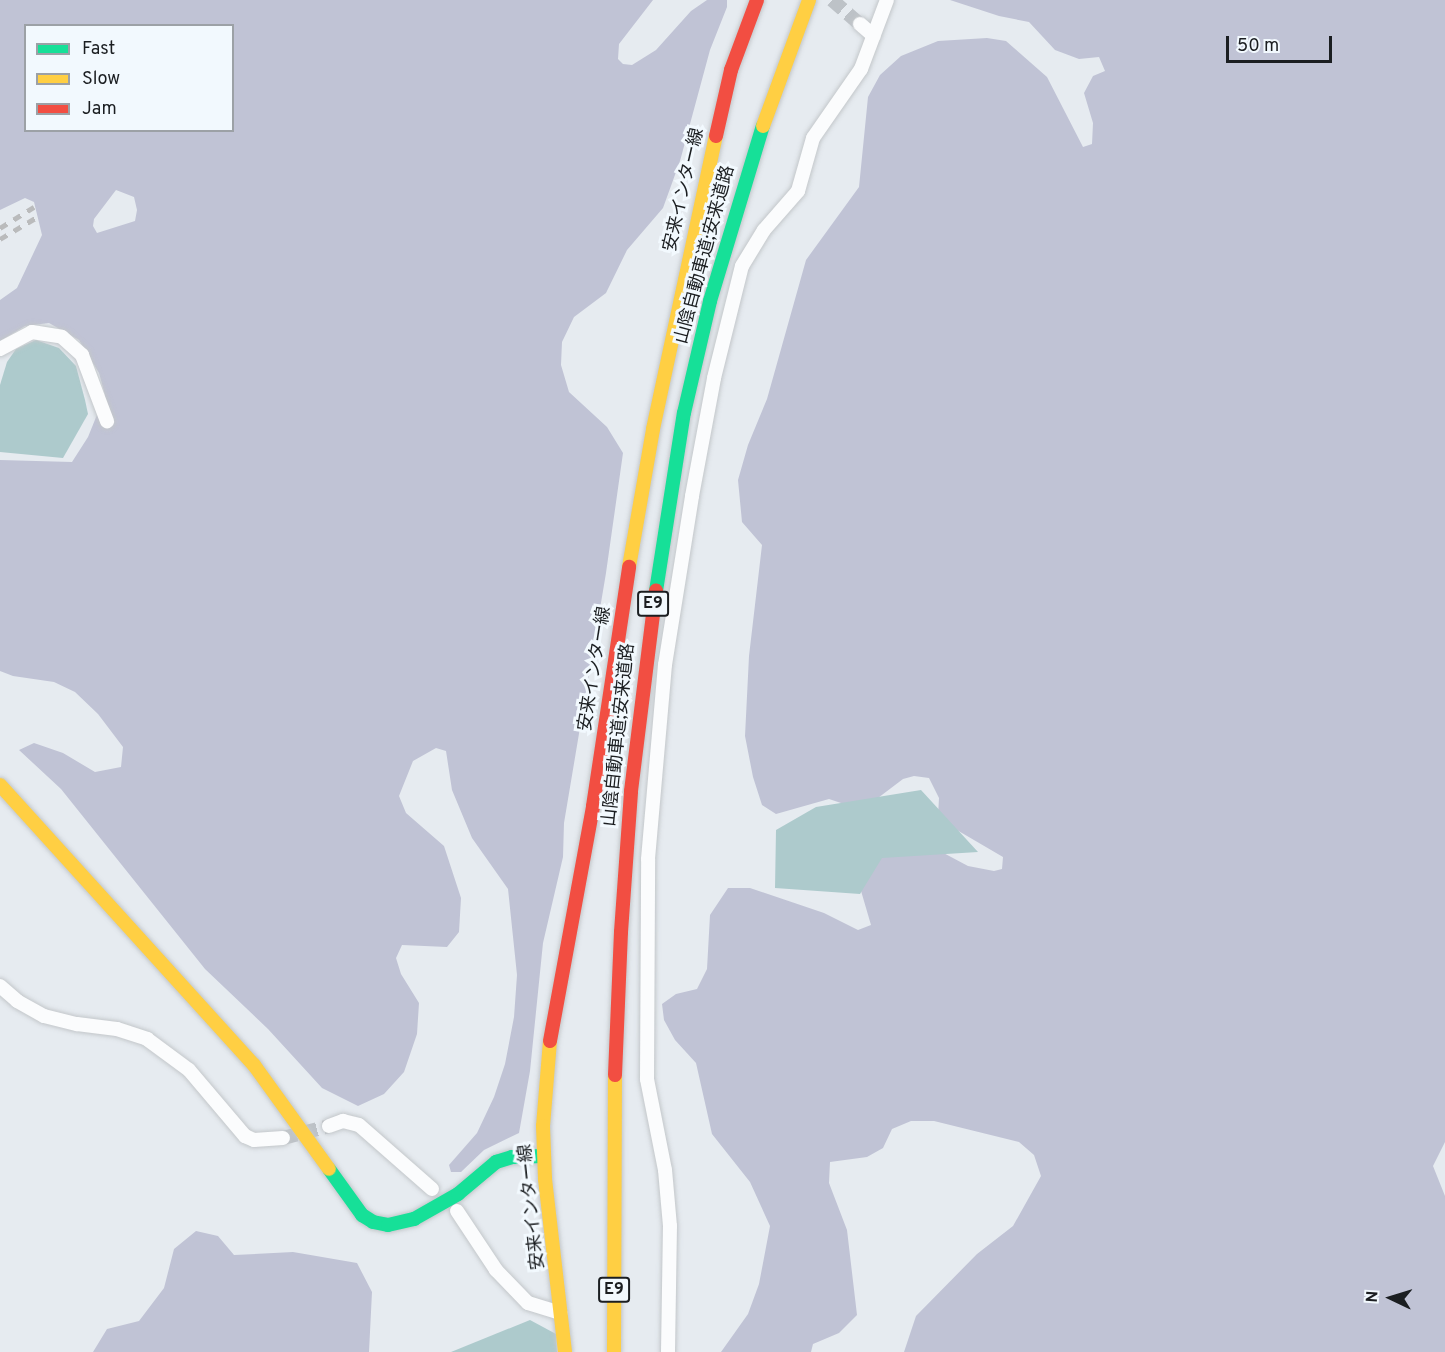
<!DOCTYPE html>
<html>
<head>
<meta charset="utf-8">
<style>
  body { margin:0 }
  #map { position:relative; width:1445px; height:1352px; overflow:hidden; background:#e6ebf0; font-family:Overpass,"Noto Sans JP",sans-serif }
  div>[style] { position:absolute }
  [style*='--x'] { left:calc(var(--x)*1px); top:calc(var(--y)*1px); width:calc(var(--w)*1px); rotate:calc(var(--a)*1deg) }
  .forest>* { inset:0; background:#c0c3d5 }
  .water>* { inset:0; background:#adcacc }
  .street-tunnel>* { height:14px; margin-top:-7px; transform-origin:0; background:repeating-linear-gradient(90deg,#bdc2c7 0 14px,transparent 0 21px) }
  .roads { filter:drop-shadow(0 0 2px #c3c7ca) drop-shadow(0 0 2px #c3c7ca) }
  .street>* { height:14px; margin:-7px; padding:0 7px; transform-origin:7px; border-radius:7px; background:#fbfcfd }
  .fast>* { height:14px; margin:-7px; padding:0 7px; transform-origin:7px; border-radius:7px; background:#16e098 }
  .slow>* { height:14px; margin:-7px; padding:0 7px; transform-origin:7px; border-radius:7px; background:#ffcf43 }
  .jam>* { height:14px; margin:-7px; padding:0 7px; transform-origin:7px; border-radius:7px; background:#f24e42 }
  .rail>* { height:4.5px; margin-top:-2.25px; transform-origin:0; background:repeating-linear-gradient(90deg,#babbbc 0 8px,transparent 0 16px) }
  span { translate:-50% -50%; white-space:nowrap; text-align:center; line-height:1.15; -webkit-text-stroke:6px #f2f9fe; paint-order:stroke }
  .shield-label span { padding:2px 4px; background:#f2f9fe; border:2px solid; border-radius:4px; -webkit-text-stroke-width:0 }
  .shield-label { font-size:16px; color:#1b1e21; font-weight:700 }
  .street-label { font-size:18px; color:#1b1e21 }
  .legend { position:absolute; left:24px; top:24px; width:210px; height:108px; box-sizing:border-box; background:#f2f9fe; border:2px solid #9ca1a6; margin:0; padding:8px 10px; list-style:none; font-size:18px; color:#1b1e21 }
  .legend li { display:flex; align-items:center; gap:12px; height:30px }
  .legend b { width:30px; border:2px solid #9ca1a6 }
  .north { position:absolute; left:1361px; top:1268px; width:60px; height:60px; -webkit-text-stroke:4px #f2f9fe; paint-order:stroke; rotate:274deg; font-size:16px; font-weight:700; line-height:24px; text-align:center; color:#1b1e21 }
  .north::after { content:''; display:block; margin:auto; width:21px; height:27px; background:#1b1e21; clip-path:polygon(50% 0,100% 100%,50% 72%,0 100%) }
  .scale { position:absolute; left:1226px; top:36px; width:106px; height:27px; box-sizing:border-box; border:3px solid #1b1e21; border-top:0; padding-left:8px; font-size:18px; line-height:21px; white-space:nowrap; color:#1b1e21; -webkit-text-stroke:4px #f2f9fe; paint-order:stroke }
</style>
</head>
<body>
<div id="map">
  <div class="forest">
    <div style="clip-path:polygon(evenodd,0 0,653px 0,619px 44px,618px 59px,623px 64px,632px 65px,656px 50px,691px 11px,707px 0,727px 0,727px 7px,710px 50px,680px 161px,663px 208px,627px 250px,606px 293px,574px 317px,562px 342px,561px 365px,569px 392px,607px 427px,623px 453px,606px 573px,564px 823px,563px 857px,543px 943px,530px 1071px,519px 1133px,484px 1150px,461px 1172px,451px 1172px,449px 1165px,477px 1133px,494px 1097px,505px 1064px,514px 1017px,517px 975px,508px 889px,472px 838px,452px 790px,446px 751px,436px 748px,413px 761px,399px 796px,406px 813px,444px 846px,461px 898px,459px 932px,447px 947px,402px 945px,396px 958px,401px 974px,419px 1003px,417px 1034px,404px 1072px,384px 1094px,358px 1106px,322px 1088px,268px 1029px,205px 969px,61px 789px,19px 750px,34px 743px,63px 753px,95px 772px,121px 767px,123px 747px,98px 714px,75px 692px,54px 682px,13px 676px,0 671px,0 460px,72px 462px,88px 437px,105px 395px,99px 373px,79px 340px,49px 323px,25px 326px,0 341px,0 300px,17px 288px,42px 235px,34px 202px,25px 198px,0 210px,0 0,26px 26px,232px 26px,232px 130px,26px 130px,26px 26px,0 0,116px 190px,134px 197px,137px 210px,135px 221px,97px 233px,93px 226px,94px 219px,116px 190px)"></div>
    <div style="clip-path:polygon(950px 0,1445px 0,1445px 1142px,1433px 1166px,1445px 1196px,1445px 1352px,904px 1352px,916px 1316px,977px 1254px,1013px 1226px,1041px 1176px,1034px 1155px,1019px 1142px,934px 1121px,911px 1121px,892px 1129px,883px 1148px,867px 1157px,830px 1162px,829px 1183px,847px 1230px,857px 1315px,839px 1333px,813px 1344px,811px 1352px,721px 1352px,748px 1314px,759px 1284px,770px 1226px,750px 1182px,712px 1134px,696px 1063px,675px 1040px,664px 1020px,662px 1004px,676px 994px,697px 989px,707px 969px,710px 915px,728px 888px,750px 888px,824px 913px,858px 930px,871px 925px,859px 884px,880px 854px,936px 849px,968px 866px,994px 871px,1002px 869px,1003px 857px,950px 826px,938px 816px,939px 798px,929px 778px,914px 776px,903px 779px,870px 804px,850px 806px,829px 799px,776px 814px,762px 805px,753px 777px,745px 736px,749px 656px,762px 545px,742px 522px,738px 480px,748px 445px,767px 399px,806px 260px,859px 187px,868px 97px,880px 75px,901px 56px,938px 41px,987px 38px,1006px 41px,1047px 77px,1083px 147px,1092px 144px,1093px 123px,1084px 93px,1093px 76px,1105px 71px,1099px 57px,1079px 59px,1055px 50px,1029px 22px,999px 16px)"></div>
    <div style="clip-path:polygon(196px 1231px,218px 1236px,234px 1255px,293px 1252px,357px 1263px,372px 1292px,369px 1352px,93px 1352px,107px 1329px,139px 1321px,164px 1288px,174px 1249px)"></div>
  </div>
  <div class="water">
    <div style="clip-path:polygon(36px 340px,59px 348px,76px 366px,85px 400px,88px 414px,63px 458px,0 452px,0 385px,7px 362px,16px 349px)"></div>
    <div style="clip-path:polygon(921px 790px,978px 852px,882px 858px,860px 894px,775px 888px,776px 830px,816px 807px)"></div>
    <div style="clip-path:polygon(530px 1320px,556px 1334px,557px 1352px,451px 1352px)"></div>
  </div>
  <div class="street-tunnel">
    <div style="--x:832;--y:0;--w:37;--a:41"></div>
    <div style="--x:283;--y:1138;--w:48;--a:-14.6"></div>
  </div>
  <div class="roads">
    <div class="street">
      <div style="--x:860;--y:24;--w:18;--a:41"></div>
      <div style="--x:0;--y:349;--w:36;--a:-28"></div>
      <div style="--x:32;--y:332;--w:30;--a:9"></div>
      <div style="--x:62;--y:337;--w:27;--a:42"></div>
      <div style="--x:82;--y:355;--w:71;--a:69.3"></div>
      <div style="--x:0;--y:986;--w:23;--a:41"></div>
      <div style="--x:17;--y:1001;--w:31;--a:29"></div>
      <div style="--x:44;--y:1016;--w:34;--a:14"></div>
      <div style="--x:77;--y:1024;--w:40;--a:7.1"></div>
      <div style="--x:117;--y:1029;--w:32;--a:18"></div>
      <div style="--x:147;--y:1039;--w:52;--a:36.4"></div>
      <div style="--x:189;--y:1070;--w:87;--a:49.7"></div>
      <div style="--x:245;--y:1136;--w:10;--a:24"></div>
      <div style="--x:254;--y:1140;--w:29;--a:-4"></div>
      <div style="--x:329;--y:1126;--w:15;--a:-20"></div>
      <div style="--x:343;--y:1121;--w:16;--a:14"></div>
      <div style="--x:359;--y:1125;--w:97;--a:41.2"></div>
      <div style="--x:457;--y:1211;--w:71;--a:56.5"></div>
      <div style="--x:496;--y:1270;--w:46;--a:45.9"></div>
      <div style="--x:528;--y:1303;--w:34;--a:17"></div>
      <div style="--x:668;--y:1352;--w:126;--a:-89.1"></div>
      <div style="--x:670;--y:1226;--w:56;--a:-95.1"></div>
      <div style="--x:665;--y:1170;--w:93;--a:-101.2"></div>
      <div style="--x:647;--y:1079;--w:220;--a:-89.7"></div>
      <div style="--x:648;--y:859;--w:195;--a:-85"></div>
      <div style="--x:665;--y:665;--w:171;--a:-80.9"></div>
      <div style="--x:692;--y:496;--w:120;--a:-79.4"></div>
      <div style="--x:714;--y:378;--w:115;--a:-76"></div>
      <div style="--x:742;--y:266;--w:42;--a:-58.6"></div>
      <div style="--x:764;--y:230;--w:52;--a:-48.9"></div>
      <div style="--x:798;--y:191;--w:55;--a:-74.2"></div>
      <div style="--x:813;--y:138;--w:84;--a:-55.2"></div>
      <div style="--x:861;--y:69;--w:74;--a:-69.4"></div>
    </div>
    <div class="fast">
      <div style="--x:656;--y:591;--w:180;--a:-81.1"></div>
      <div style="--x:684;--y:413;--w:115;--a:-76.9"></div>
      <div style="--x:710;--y:301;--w:183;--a:-73.2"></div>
      <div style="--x:329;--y:1169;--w:57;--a:54.3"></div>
      <div style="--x:362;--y:1215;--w:13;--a:32"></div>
      <div style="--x:373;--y:1222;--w:15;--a:11"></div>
      <div style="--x:388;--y:1225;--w:27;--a:-13"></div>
      <div style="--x:414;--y:1219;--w:51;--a:-29.6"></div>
      <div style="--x:458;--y:1194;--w:50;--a:-40.1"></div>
      <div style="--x:496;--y:1162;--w:17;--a:-17"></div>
      <div style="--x:512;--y:1157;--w:31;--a:-2"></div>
    </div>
    <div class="slow">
      <div style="--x:763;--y:126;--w:134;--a:-69.9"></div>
      <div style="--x:629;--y:567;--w:140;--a:-80.1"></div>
      <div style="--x:653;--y:429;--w:300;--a:-77.9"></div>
      <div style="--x:0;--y:785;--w:378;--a:47.8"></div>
      <div style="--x:254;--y:1065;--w:128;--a:54.2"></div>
      <div style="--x:550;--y:1041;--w:85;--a:94.7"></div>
      <div style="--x:543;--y:1126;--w:53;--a:87.8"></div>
      <div style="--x:545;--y:1179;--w:174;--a:83.4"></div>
      <div style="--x:614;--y:1352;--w:277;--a:-89.8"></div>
    </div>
    <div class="jam">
      <div style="--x:716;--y:136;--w:68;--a:-77.2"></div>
      <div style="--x:731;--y:70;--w:75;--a:-69.6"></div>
      <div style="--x:550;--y:1041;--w:239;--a:-79.6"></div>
      <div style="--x:593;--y:806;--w:242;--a:-81.4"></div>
      <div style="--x:615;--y:1075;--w:143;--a:-87.6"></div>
      <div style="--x:621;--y:932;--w:141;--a:-85.9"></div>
      <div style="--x:631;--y:791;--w:202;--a:-82.9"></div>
    </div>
  </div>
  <div class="rail">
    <div style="--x:0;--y:228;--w:40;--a:-32"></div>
    <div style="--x:0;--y:239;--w:43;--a:-30.7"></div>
  </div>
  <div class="shield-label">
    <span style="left:653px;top:604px">E9</span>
    <span style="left:614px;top:1290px">E9</span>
  </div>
  <div class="street-label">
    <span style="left:685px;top:190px;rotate:-77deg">安来インター線</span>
    <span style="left:706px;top:255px;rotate:-75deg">山陰自動車道;安来道路</span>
    <span style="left:596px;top:669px;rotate:-81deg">安来インター線</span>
    <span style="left:620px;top:735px;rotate:-84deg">山陰自動車道;安来道路</span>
    <span style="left:533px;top:1207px;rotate:-96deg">安来インター線</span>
  </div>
  <ul class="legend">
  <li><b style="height:8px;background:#16e098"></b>Fast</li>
  <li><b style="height:8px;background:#ffcf43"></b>Slow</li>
  <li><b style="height:8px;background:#f24e42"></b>Jam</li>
  </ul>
  <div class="north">N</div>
  <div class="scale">50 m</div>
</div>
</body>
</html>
